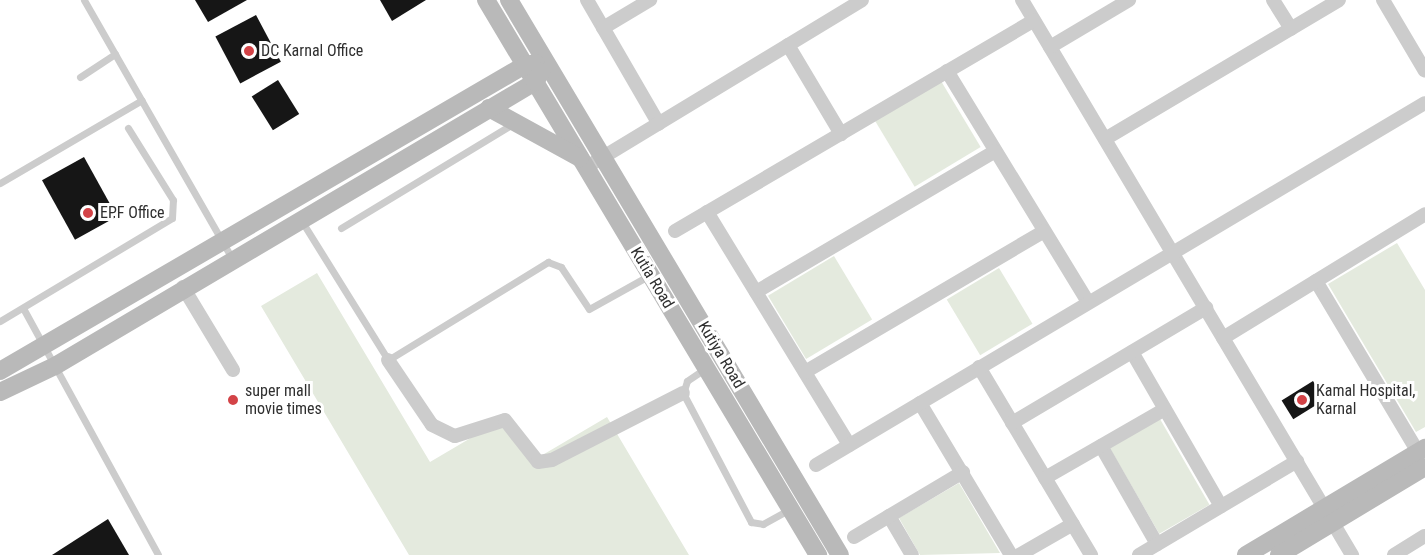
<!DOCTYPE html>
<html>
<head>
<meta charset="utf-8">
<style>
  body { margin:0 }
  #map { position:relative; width:1425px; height:555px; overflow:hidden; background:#fff; font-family:"Roboto Condensed",sans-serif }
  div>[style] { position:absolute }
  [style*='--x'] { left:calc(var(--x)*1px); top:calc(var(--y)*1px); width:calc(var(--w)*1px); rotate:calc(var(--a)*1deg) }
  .green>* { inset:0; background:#e4eade; transform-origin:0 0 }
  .building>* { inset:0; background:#161616; transform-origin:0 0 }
  .lane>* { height:7px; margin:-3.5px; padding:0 3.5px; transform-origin:3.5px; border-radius:3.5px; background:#ccc }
  .street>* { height:14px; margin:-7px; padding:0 7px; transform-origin:7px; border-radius:7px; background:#ccc }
  .secondary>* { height:18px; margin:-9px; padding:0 9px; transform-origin:9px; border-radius:9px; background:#b9b9b9 }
  .dots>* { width:16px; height:16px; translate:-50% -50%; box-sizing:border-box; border:3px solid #fff; border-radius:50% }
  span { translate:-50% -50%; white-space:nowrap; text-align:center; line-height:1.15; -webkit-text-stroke:6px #fff; paint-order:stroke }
  .poi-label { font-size:16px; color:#2f2f2f }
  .left { translate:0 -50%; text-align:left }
  .street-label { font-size:16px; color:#2f2f2f }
</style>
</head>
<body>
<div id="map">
  <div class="green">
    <div style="left:941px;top:81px;width:77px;height:77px;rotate:59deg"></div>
    <div style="clip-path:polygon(1397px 243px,1425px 290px,1425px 427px,1416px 432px,1328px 284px)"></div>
    <div style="left:834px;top:256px;width:74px;height:77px;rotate:59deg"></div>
    <div style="left:999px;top:268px;width:65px;height:61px;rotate:59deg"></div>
    <div style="clip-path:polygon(317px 273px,430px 462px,508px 416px,534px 460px,607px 417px,689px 555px,409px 555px,261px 306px)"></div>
    <div style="left:1160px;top:419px;width:99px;height:58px;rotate:60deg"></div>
    <div style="clip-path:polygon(959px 483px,1000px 553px,920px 555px,899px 518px)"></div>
  </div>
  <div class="building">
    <div style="clip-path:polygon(195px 0,247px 0,208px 22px)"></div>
    <div style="clip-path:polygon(380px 0,426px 0,392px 21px)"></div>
    <div style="left:256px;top:15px;width:53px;height:46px;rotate:62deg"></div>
    <div style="left:278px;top:80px;width:40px;height:31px;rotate:58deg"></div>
    <div style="left:84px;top:157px;width:68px;height:48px;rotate:61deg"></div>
    <div style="left:1313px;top:381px;width:22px;height:37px;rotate:58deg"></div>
    <div style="clip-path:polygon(108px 519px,129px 555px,52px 555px)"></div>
  </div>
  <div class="lane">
    <div style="--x:84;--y:0;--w:297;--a:60.2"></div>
    <div style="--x:80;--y:77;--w:42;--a:-33.3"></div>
    <div style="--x:0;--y:183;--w:164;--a:-30.3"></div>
    <div style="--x:301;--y:220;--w:165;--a:58.1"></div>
    <div style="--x:388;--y:360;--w:188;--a:-31.5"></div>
    <div style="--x:548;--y:262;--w:14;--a:21"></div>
    <div style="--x:561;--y:267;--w:50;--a:56.3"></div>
    <div style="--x:589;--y:309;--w:68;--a:-29.2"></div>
    <div style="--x:341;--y:228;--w:201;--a:-31.2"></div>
    <div style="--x:23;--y:308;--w:281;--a:61.3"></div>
    <div style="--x:0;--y:321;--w:200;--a:-30.9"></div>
    <div style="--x:172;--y:218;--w:18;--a:-87"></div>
    <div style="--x:173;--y:200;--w:85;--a:-122"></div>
    <div style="--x:706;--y:368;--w:23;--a:146"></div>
    <div style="--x:687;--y:381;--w:13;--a:108"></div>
    <div style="--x:683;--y:393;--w:146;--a:62.2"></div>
    <div style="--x:751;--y:522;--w:12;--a:9"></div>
    <div style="--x:763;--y:524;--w:29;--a:-29"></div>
  </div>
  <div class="street">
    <div style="--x:587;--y:0;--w:143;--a:59.9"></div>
    <div style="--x:1022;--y:0;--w:646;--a:59.26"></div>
    <div style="--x:1273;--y:0;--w:34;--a:58"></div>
    <div style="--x:1383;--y:0;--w:82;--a:59.4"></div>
    <div style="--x:603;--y:28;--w:55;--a:-30.8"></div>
    <div style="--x:788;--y:45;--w:104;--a:59.2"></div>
    <div style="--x:1050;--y:47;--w:92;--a:-30.7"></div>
    <div style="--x:947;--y:71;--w:271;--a:58.6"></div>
    <div style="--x:1105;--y:139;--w:272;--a:-30.7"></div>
    <div style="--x:595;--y:162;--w:312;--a:-31.2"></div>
    <div style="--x:707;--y:212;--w:273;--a:58.6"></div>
    <div style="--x:675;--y:231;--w:416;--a:-30.4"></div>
    <div style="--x:1316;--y:281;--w:199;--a:59.2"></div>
    <div style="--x:183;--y:287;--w:97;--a:58.9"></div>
    <div style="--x:756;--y:292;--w:277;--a:-30.5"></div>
    <div style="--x:1223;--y:338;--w:237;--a:-31.5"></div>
    <div style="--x:1132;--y:352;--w:178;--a:60"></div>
    <div style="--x:388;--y:360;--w:78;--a:55.9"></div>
    <div style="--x:432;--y:425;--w:25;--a:26"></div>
    <div style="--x:455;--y:436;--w:52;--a:-17.7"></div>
    <div style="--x:505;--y:420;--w:53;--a:51.8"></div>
    <div style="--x:538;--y:462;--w:14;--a:-8"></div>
    <div style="--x:552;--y:460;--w:147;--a:-27.1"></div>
    <div style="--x:979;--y:367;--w:219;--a:59.2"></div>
    <div style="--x:805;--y:372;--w:277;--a:-30.5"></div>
    <div style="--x:920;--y:403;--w:177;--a:59.1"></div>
    <div style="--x:1012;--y:423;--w:226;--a:-30.7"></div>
    <div style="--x:1101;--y:446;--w:113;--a:60.3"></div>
    <div style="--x:816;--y:465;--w:708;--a:-30.73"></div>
    <div style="--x:1045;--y:478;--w:138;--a:-29.9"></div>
    <div style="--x:889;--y:516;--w:45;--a:59.5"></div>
    <div style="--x:854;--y:537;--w:127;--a:-30.8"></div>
    <div style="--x:1019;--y:555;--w:62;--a:-29.9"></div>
    <div style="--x:1139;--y:555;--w:184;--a:-30.7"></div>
    <div style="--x:1394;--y:555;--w:36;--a:-32"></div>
  </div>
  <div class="secondary">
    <div style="--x:486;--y:0;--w:647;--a:59.11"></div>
    <div style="--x:509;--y:0;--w:646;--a:59.19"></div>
    <div style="--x:489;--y:108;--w:104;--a:28.8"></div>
    <div style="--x:0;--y:371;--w:608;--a:-30.24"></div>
    <div style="--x:525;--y:65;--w:11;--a:-10"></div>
    <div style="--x:0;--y:392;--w:61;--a:-25.3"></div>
    <div style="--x:55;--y:366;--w:558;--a:-30.61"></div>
    <div style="--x:535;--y:82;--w:12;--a:-59"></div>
    <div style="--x:1246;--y:555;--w:209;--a:-30.9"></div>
    <div style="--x:1279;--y:555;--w:170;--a:-31.1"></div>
  </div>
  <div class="dots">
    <div style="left:249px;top:51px;background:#d34347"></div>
    <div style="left:88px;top:213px;background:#d34347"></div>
    <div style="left:233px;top:400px;background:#d34347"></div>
    <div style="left:1302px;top:400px;background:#d34347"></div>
  </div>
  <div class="poi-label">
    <span class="left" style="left:261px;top:51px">DC Karnal Office</span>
    <span class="left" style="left:100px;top:213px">EPF Office</span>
    <span class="left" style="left:245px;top:400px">super mall<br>movie times</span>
    <span class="left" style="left:1316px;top:400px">Kamal Hospital,<br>Karnal</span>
  </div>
  <div class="street-label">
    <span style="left:652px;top:278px;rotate:59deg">Kutia Road</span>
    <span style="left:721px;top:355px;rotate:59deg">Kutiya Road</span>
  </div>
</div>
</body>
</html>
